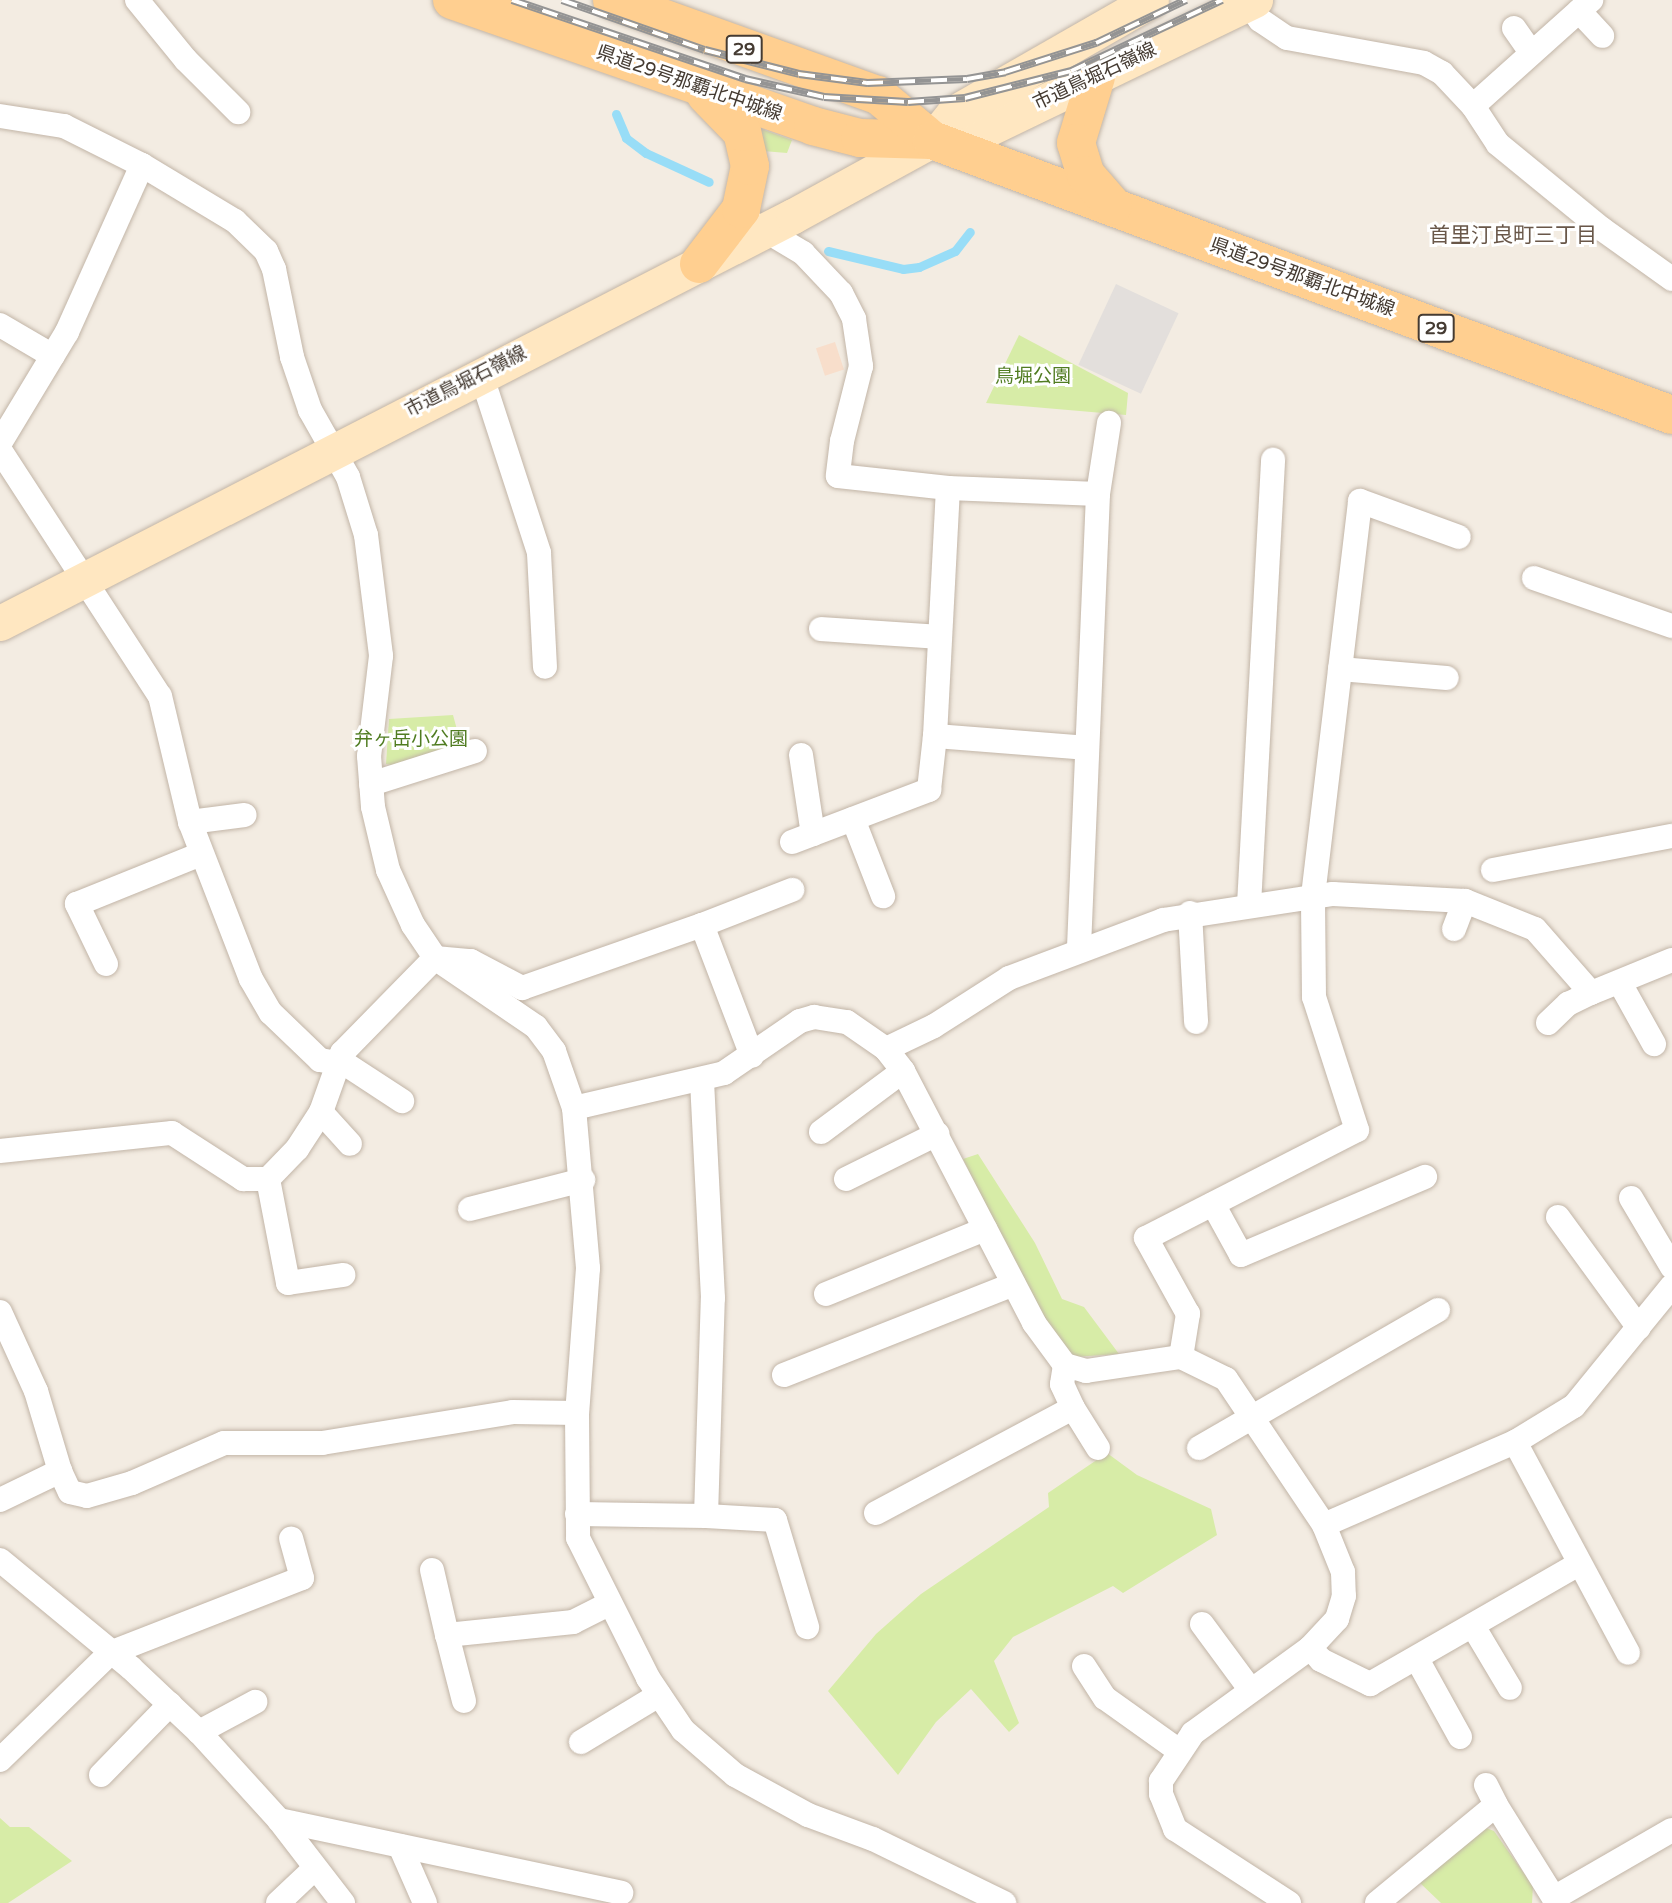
<!DOCTYPE html>
<html>
<head>
<meta charset="utf-8">
<style>
  body { margin:0 }
  #map { position:relative; width:1672px; height:1903px; overflow:hidden; background:#f3ece2; font-family:"Varela Round","Noto Sans JP",sans-serif }
  div>[style] { position:absolute }
  [style*='--x'] { left:calc(var(--x)*1px); top:calc(var(--y)*1px); width:calc(var(--w)*1px); rotate:calc(var(--a)*1deg) }
  .commercial>* { inset:0; background:#f8decb; transform-origin:0 0 }
  .green>* { inset:0; background:#d7eca7 }
  .parking>* { inset:0; background:#e3dfdc; transform-origin:0 0 }
  .stream>* { height:9px; margin:-4.5px; padding:0 4.5px; transform-origin:4.5px; border-radius:4.5px; background:#98ddf7 }
  .roads { filter:drop-shadow(0 0 2px #c2b5a7) drop-shadow(0 0 2px #c2b5a7) }
  .street>* { height:24px; margin:-12px; padding:0 12px; transform-origin:12px; border-radius:12px; background:#fff }
  .secondary>* { height:35px; margin:-17.5px; padding:0 17.5px; transform-origin:17.5px; border-radius:17.5px; background:#ffe7c1 }
  .primary>* { height:38px; margin:-19px; padding:0 19px; transform-origin:19px; border-radius:19px; background:#ffcf90 }
  .rail>* { height:8px; margin-top:-4px; transform-origin:0; background:repeating-linear-gradient(90deg,#fff 0 16px,#949494 0 32px); box-sizing:border-box; border-block:2px solid #949494 }
  span { translate:-50% -50%; white-space:nowrap; text-align:center; line-height:1.15; -webkit-text-stroke:6px #fff; paint-order:stroke }
  .shield-label span { padding:2px 5px; background:#fff; border:2px solid; border-radius:5px; -webkit-text-stroke-width:0 }
  .shield-label { font-size:18px; color:#453b32; font-weight:700 }
  .street-label { font-size:19px; color:#453b32 }
  .park-label { font-size:19px; color:#507c21 }
  .neighbourhood-label { font-size:21px; color:#695749 }
</style>
</head>
<body>
<div id="map">
  <div class="commercial">
    <div style="left:835px;top:342px;width:29px;height:20px;rotate:72deg"></div>
  </div>
  <div class="green">
    <div style="clip-path:polygon(756px 127px,792px 140px,787px 153px,763px 151px)"></div>
    <div style="clip-path:polygon(1019px 335px,1128px 393px,1126px 415px,986px 403px)"></div>
    <div style="clip-path:polygon(453px 715px,462px 748px,397px 766px,386px 764px,389px 719px)"></div>
    <div style="clip-path:polygon(978px 1154px,1035px 1243px,1062px 1299px,1084px 1307px,1119px 1354px,1074px 1357px,1045px 1325px,963px 1159px)"></div>
    <div style="clip-path:polygon(1107px 1453px,1137px 1475px,1211px 1509px,1217px 1535px,1123px 1593px,1113px 1586px,1013px 1637px,994px 1661px,1019px 1723px,1009px 1732px,971px 1689px,936px 1722px,898px 1775px,828px 1691px,876px 1634px,921px 1594px,1049px 1507px,1048px 1493px)"></div>
    <div style="clip-path:polygon(0 1818px,10px 1827px,29px 1827px,72px 1861px,8px 1903px,0 1903px)"></div>
    <div style="clip-path:polygon(1481px 1826px,1494px 1831px,1533px 1886px,1532px 1903px,1441px 1903px,1419px 1882px)"></div>
  </div>
  <div class="parking">
    <div style="left:1116px;top:284px;width:69px;height:89px;rotate:25deg"></div>
  </div>
  <div class="stream">
    <div style="--x:616;--y:114;--w:26;--a:67"></div>
    <div style="--x:626;--y:138;--w:25;--a:37"></div>
    <div style="--x:646;--y:153;--w:69;--a:24.7"></div>
    <div style="--x:828;--y:251;--w:77;--a:13.5"></div>
    <div style="--x:903;--y:269;--w:16;--a:-7"></div>
    <div style="--x:919;--y:267;--w:39;--a:-24"></div>
    <div style="--x:955;--y:251;--w:24;--a:-52"></div>
  </div>
  <div class="roads">
    <div class="street">
      <div style="--x:137;--y:0;--w:77;--a:50.8"></div>
      <div style="--x:186;--y:60;--w:74;--a:45"></div>
      <div style="--x:1248;--y:4;--w:20;--a:53"></div>
      <div style="--x:1260;--y:20;--w:32;--a:34"></div>
      <div style="--x:1287;--y:38;--w:139;--a:10.3"></div>
      <div style="--x:1424;--y:63;--w:21;--a:29"></div>
      <div style="--x:1442;--y:73;--w:45;--a:46.8"></div>
      <div style="--x:1473;--y:106;--w:45;--a:56.7"></div>
      <div style="--x:1498;--y:144;--w:134;--a:39.3"></div>
      <div style="--x:1602;--y:229;--w:86;--a:35.5"></div>
      <div style="--x:1579;--y:11;--w:34;--a:47"></div>
      <div style="--x:1514;--y:28;--w:29;--a:55"></div>
      <div style="--x:1473;--y:106;--w:159;--a:-41.9"></div>
      <div style="--x:0;--y:116;--w:65;--a:8.9"></div>
      <div style="--x:64;--y:126;--w:87;--a:26.6"></div>
      <div style="--x:142;--y:165;--w:109;--a:31.1"></div>
      <div style="--x:235;--y:221;--w:43;--a:44.1"></div>
      <div style="--x:266;--y:251;--w:20;--a:66"></div>
      <div style="--x:274;--y:269;--w:90;--a:78.4"></div>
      <div style="--x:292;--y:357;--w:56;--a:71.2"></div>
      <div style="--x:310;--y:410;--w:77;--a:60.4"></div>
      <div style="--x:348;--y:477;--w:61;--a:72.8"></div>
      <div style="--x:366;--y:535;--w:122;--a:82.9"></div>
      <div style="--x:381;--y:656;--w:101;--a:96.8"></div>
      <div style="--x:369;--y:756;--w:51;--a:85.5"></div>
      <div style="--x:373;--y:807;--w:65;--a:76.6"></div>
      <div style="--x:388;--y:870;--w:60;--a:65.6"></div>
      <div style="--x:413;--y:925;--w:40;--a:56"></div>
      <div style="--x:435;--y:958;--w:122;--a:34.3"></div>
      <div style="--x:536;--y:1027;--w:30;--a:53"></div>
      <div style="--x:554;--y:1051;--w:60;--a:70.7"></div>
      <div style="--x:574;--y:1108;--w:161;--a:85"></div>
      <div style="--x:588;--y:1268;--w:145;--a:94.3"></div>
      <div style="--x:577;--y:1413;--w:125;--a:89.5"></div>
      <div style="--x:578;--y:1538;--w:157;--a:63.4"></div>
      <div style="--x:648;--y:1678;--w:63;--a:56.1"></div>
      <div style="--x:683;--y:1730;--w:69;--a:40.9"></div>
      <div style="--x:735;--y:1775;--w:83;--a:28.7"></div>
      <div style="--x:808;--y:1815;--w:69;--a:20.3"></div>
      <div style="--x:873;--y:1839;--w:146;--a:26"></div>
      <div style="--x:756;--y:225;--w:55;--a:30.8"></div>
      <div style="--x:803;--y:253;--w:55;--a:46.5"></div>
      <div style="--x:841;--y:293;--w:29;--a:63"></div>
      <div style="--x:854;--y:319;--w:48;--a:81.5"></div>
      <div style="--x:861;--y:366;--w:77;--a:104.2"></div>
      <div style="--x:842;--y:441;--w:35;--a:97"></div>
      <div style="--x:838;--y:476;--w:111;--a:6.2"></div>
      <div style="--x:948;--y:488;--w:150;--a:2.3"></div>
      <div style="--x:1098;--y:494;--w:456;--a:92.4"></div>
      <div style="--x:0;--y:325;--w:61;--a:30.3"></div>
      <div style="--x:481;--y:374;--w:188;--a:72"></div>
      <div style="--x:539;--y:553;--w:114;--a:87"></div>
      <div style="--x:0;--y:443;--w:130;--a:-58.9"></div>
      <div style="--x:67;--y:332;--w:183;--a:-65.8"></div>
      <div style="--x:0;--y:450;--w:293;--a:57"></div>
      <div style="--x:160;--y:696;--w:130;--a:76.6"></div>
      <div style="--x:190;--y:822;--w:168;--a:68.8"></div>
      <div style="--x:251;--y:979;--w:39;--a:60"></div>
      <div style="--x:271;--y:1013;--w:68;--a:43.8"></div>
      <div style="--x:320;--y:1060;--w:27;--a:10"></div>
      <div style="--x:347;--y:1065;--w:66;--a:33.2"></div>
      <div style="--x:1098;--y:494;--w:72;--a:-81.2"></div>
      <div style="--x:1534;--y:578;--w:146;--a:19.2"></div>
      <div style="--x:821;--y:629;--w:119;--a:3.8"></div>
      <div style="--x:1340;--y:669;--w:107;--a:4.8"></div>
      <div style="--x:935;--y:736;--w:248;--a:-87"></div>
      <div style="--x:801;--y:755;--w:80;--a:81.4"></div>
      <div style="--x:371;--y:784;--w:109;--a:-17.6"></div>
      <div style="--x:853;--y:819;--w:83;--a:68.7"></div>
      <div style="--x:190;--y:822;--w:55;--a:-7.3"></div>
      <div style="--x:792;--y:842;--w:147;--a:-20.8"></div>
      <div style="--x:929;--y:790;--w:54;--a:-83.7"></div>
      <div style="--x:935;--y:736;--w:151;--a:4.5"></div>
      <div style="--x:1493;--y:870;--w:182;--a:-10.8"></div>
      <div style="--x:1249;--y:905;--w:446;--a:-86.9"></div>
      <div style="--x:1190;--y:913;--w:109;--a:86.8"></div>
      <div style="--x:702;--y:925;--w:97;--a:-21.3"></div>
      <div style="--x:1454;--y:929;--w:30;--a:-69"></div>
      <div style="--x:106;--y:964;--w:67;--a:-115.8"></div>
      <div style="--x:77;--y:904;--w:134;--a:-22"></div>
      <div style="--x:1620;--y:983;--w:70;--a:60.9"></div>
      <div style="--x:1548;--y:1023;--w:28;--a:-44"></div>
      <div style="--x:1568;--y:1004;--w:25;--a:-26"></div>
      <div style="--x:886;--y:1049;--w:53;--a:-25.6"></div>
      <div style="--x:934;--y:1026;--w:89;--a:-32.6"></div>
      <div style="--x:1009;--y:978;--w:165;--a:-20.6"></div>
      <div style="--x:1163;--y:920;--w:172;--a:-8.7"></div>
      <div style="--x:1333;--y:894;--w:132;--a:3"></div>
      <div style="--x:1465;--y:901;--w:75;--a:21.8"></div>
      <div style="--x:1535;--y:929;--w:85;--a:48.8"></div>
      <div style="--x:1591;--y:993;--w:87;--a:-22.2"></div>
      <div style="--x:574;--y:1108;--w:154;--a:-13.1"></div>
      <div style="--x:724;--y:1073;--w:92;--a:-34.4"></div>
      <div style="--x:800;--y:1021;--w:15;--a:-16"></div>
      <div style="--x:814;--y:1017;--w:33;--a:9"></div>
      <div style="--x:847;--y:1022;--w:47;--a:34.7"></div>
      <div style="--x:886;--y:1049;--w:28;--a:52"></div>
      <div style="--x:903;--y:1071;--w:284;--a:62.5"></div>
      <div style="--x:1034;--y:1323;--w:52;--a:53.6"></div>
      <div style="--x:1065;--y:1365;--w:22;--a:16"></div>
      <div style="--x:1086;--y:1371;--w:96;--a:-8.4"></div>
      <div style="--x:1181;--y:1357;--w:50;--a:26.1"></div>
      <div style="--x:1226;--y:1379;--w:176;--a:56.1"></div>
      <div style="--x:1324;--y:1525;--w:51;--a:68"></div>
      <div style="--x:1343;--y:1572;--w:24;--a:88"></div>
      <div style="--x:1344;--y:1596;--w:24;--a:107"></div>
      <div style="--x:1337;--y:1619;--w:40;--a:133"></div>
      <div style="--x:1310;--y:1648;--w:145;--a:144"></div>
      <div style="--x:1193;--y:1733;--w:58;--a:123.7"></div>
      <div style="--x:1161;--y:1781;--w:13;--a:90"></div>
      <div style="--x:1161;--y:1794;--w:38;--a:68"></div>
      <div style="--x:1175;--y:1829;--w:136;--a:33"></div>
      <div style="--x:321;--y:1112;--w:43;--a:47.8"></div>
      <div style="--x:821;--y:1132;--w:102;--a:-36.6"></div>
      <div style="--x:0;--y:1151;--w:173;--a:-6"></div>
      <div style="--x:172;--y:1133;--w:85;--a:32.9"></div>
      <div style="--x:243;--y:1179;--w:25;--a:0"></div>
      <div style="--x:268;--y:1179;--w:42;--a:-46"></div>
      <div style="--x:297;--y:1149;--w:44;--a:-57"></div>
      <div style="--x:321;--y:1112;--w:63;--a:-70.4"></div>
      <div style="--x:342;--y:1053;--w:133;--a:-45.6"></div>
      <div style="--x:435;--y:958;--w:36;--a:5"></div>
      <div style="--x:471;--y:961;--w:58;--a:27.9"></div>
      <div style="--x:522;--y:988;--w:191;--a:-19.3"></div>
      <div style="--x:702;--y:925;--w:140;--a:69.1"></div>
      <div style="--x:268;--y:1179;--w:106;--a:79.1"></div>
      <div style="--x:288;--y:1283;--w:56;--a:-8.3"></div>
      <div style="--x:846;--y:1179;--w:102;--a:-26.3"></div>
      <div style="--x:1631;--y:1198;--w:80;--a:59.3"></div>
      <div style="--x:1213;--y:1204;--w:58;--a:61.2"></div>
      <div style="--x:1241;--y:1255;--w:200;--a:-23"></div>
      <div style="--x:470;--y:1209;--w:117;--a:-14.4"></div>
      <div style="--x:1558;--y:1217;--w:137;--a:53.9"></div>
      <div style="--x:826;--y:1294;--w:172;--a:-22.2"></div>
      <div style="--x:0;--y:1312;--w:87;--a:65.5"></div>
      <div style="--x:36;--y:1391;--w:84;--a:73.3"></div>
      <div style="--x:60;--y:1471;--w:23;--a:65"></div>
      <div style="--x:70;--y:1492;--w:17;--a:13"></div>
      <div style="--x:87;--y:1496;--w:47;--a:-16.1"></div>
      <div style="--x:132;--y:1483;--w:100;--a:-23.5"></div>
      <div style="--x:224;--y:1443;--w:98;--a:0"></div>
      <div style="--x:322;--y:1443;--w:193;--a:-9.2"></div>
      <div style="--x:513;--y:1412;--w:64;--a:0.9"></div>
      <div style="--x:1181;--y:1357;--w:44;--a:-80.8"></div>
      <div style="--x:1188;--y:1314;--w:87;--a:-118.9"></div>
      <div style="--x:1146;--y:1238;--w:237;--a:-27.1"></div>
      <div style="--x:1357;--y:1130;--w:140;--a:-107.9"></div>
      <div style="--x:1314;--y:997;--w:101;--a:-90.6"></div>
      <div style="--x:1313;--y:896;--w:398;--a:-83.2"></div>
      <div style="--x:1360;--y:501;--w:105;--a:20"></div>
      <div style="--x:784;--y:1375;--w:247;--a:-21.6"></div>
      <div style="--x:1073;--y:1408;--w:47;--a:58"></div>
      <div style="--x:1515;--y:1442;--w:239;--a:61.8"></div>
      <div style="--x:1199;--y:1448;--w:276;--a:-30"></div>
      <div style="--x:0;--y:1500;--w:67;--a:-25.8"></div>
      <div style="--x:876;--y:1513;--w:223;--a:-28.1"></div>
      <div style="--x:1073;--y:1408;--w:26;--a:-115"></div>
      <div style="--x:1062;--y:1384;--w:19;--a:-81"></div>
      <div style="--x:577;--y:1514;--w:129;--a:0.9"></div>
      <div style="--x:706;--y:1516;--w:218;--a:-88.2"></div>
      <div style="--x:713;--y:1298;--w:217;--a:-92.9"></div>
      <div style="--x:706;--y:1516;--w:69;--a:3.3"></div>
      <div style="--x:775;--y:1520;--w:112;--a:73.3"></div>
      <div style="--x:1324;--y:1525;--w:208;--a:-23.5"></div>
      <div style="--x:1515;--y:1442;--w:69;--a:-31.4"></div>
      <div style="--x:1574;--y:1406;--w:155;--a:-50.8"></div>
      <div style="--x:0;--y:1560;--w:170;--a:39.5"></div>
      <div style="--x:131;--y:1668;--w:93;--a:43.3"></div>
      <div style="--x:199;--y:1732;--w:119;--a:47.7"></div>
      <div style="--x:279;--y:1820;--w:105;--a:52.4"></div>
      <div style="--x:432;--y:1570;--w:67;--a:77"></div>
      <div style="--x:1202;--y:1624;--w:81;--a:53.6"></div>
      <div style="--x:1473;--y:1626;--w:72;--a:59.2"></div>
      <div style="--x:1310;--y:1648;--w:16;--a:47"></div>
      <div style="--x:1321;--y:1660;--w:55;--a:26.1"></div>
      <div style="--x:1370;--y:1684;--w:241;--a:-29.9"></div>
      <div style="--x:1417;--y:1659;--w:89;--a:61.1"></div>
      <div style="--x:1084;--y:1666;--w:38;--a:57"></div>
      <div style="--x:1105;--y:1698;--w:90;--a:35.5"></div>
      <div style="--x:464;--y:1701;--w:68;--a:-104.4"></div>
      <div style="--x:447;--y:1635;--w:127;--a:-5.9"></div>
      <div style="--x:573;--y:1622;--w:40;--a:-26.6"></div>
      <div style="--x:199;--y:1732;--w:64;--a:-28.2"></div>
      <div style="--x:581;--y:1742;--w:91;--a:-31.1"></div>
      <div style="--x:0;--y:1760;--w:153;--a:-44.2"></div>
      <div style="--x:110;--y:1653;--w:206;--a:-21.3"></div>
      <div style="--x:302;--y:1578;--w:41;--a:-105.4"></div>
      <div style="--x:101;--y:1775;--w:99;--a:-45.8"></div>
      <div style="--x:1486;--y:1785;--w:22;--a:63"></div>
      <div style="--x:279;--y:1820;--w:350;--a:12"></div>
      <div style="--x:400;--y:1846;--w:62;--a:66.3"></div>
      <div style="--x:278;--y:1903;--w:50;--a:-43.4"></div>
      <div style="--x:1377;--y:1903;--w:154;--a:-39.5"></div>
      <div style="--x:1496;--y:1805;--w:110;--a:58.1"></div>
      <div style="--x:1554;--y:1898;--w:136;--a:-30"></div>
    </div>
    <div class="secondary">
      <div style="--x:932;--y:140;--w:35;--a:-2"></div>
      <div style="--x:967;--y:139;--w:320;--a:-25.8"></div>
      <div style="--x:0;--y:623;--w:891;--a:-27.17"></div>
      <div style="--x:793;--y:216;--w:158;--a:-28.7"></div>
      <div style="--x:932;--y:140;--w:35;--a:-51"></div>
      <div style="--x:954;--y:113;--w:227;--a:-29.8"></div>
    </div>
    <div class="primary">
      <div style="--x:452;--y:0;--w:382;--a:19.2"></div>
      <div style="--x:813;--y:126;--w:49;--a:14.3"></div>
      <div style="--x:860;--y:138;--w:72;--a:1.6"></div>
      <div style="--x:612;--y:0;--w:282;--a:19.7"></div>
      <div style="--x:878;--y:95;--w:70;--a:39.8"></div>
      <div style="--x:932;--y:140;--w:789;--a:20.39"></div>
      <div style="--x:1096;--y:77;--w:69;--a:106.9"></div>
      <div style="--x:1076;--y:143;--w:34;--a:73"></div>
      <div style="--x:1086;--y:175;--w:41;--a:48.9"></div>
      <div style="--x:699;--y:264;--w:69;--a:-52.6"></div>
      <div style="--x:741;--y:209;--w:44;--a:-78.2"></div>
      <div style="--x:750;--y:166;--w:35;--a:-103"></div>
      <div style="--x:742;--y:132;--w:52;--a:-134.2"></div>
    </div>
  </div>
  <div class="rail">
    <div style="--x:512;--y:0;--w:246;--a:18.7"></div>
    <div style="--x:745;--y:79;--w:81;--a:12.8"></div>
    <div style="--x:824;--y:97;--w:84;--a:3.4"></div>
    <div style="--x:908;--y:102;--w:57;--a:-4"></div>
    <div style="--x:965;--y:98;--w:109;--a:-14.3"></div>
    <div style="--x:1071;--y:71;--w:167;--a:-25.2"></div>
    <div style="--x:562;--y:0;--w:151;--a:19.3"></div>
    <div style="--x:705;--y:50;--w:97;--a:14.3"></div>
    <div style="--x:799;--y:74;--w:69;--a:7.5"></div>
    <div style="--x:867;--y:83;--w:100;--a:-2.3"></div>
    <div style="--x:967;--y:79;--w:39;--a:-10"></div>
    <div style="--x:1005;--y:72;--w:96;--a:-17.7"></div>
    <div style="--x:1096;--y:43;--w:100;--a:-25.5"></div>
  </div>
  <div class="shield-label">
    <span style="left:744px;top:49px">29</span>
    <span style="left:1436px;top:328px">29</span>
  </div>
  <div class="street-label">
    <span style="left:1095px;top:77px;rotate:-25deg">市道鳥堀石嶺線</span>
    <span style="left:689px;top:84px;rotate:19deg">県道29号那覇北中城線</span>
    <span style="left:1302px;top:278px;rotate:20deg">県道29号那覇北中城線</span>
    <span style="left:466px;top:382px;rotate:-27deg">市道鳥堀石嶺線</span>
  </div>
  <div class="park-label">
    <span style="left:1033px;top:377px">鳥堀公園</span>
    <span style="left:411px;top:740px">弁ヶ岳小公園</span>
  </div>
  <div class="neighbourhood-label">
    <span style="left:1513px;top:236px">首里汀良町三丁目</span>
  </div>
</div>
</body>
</html>
